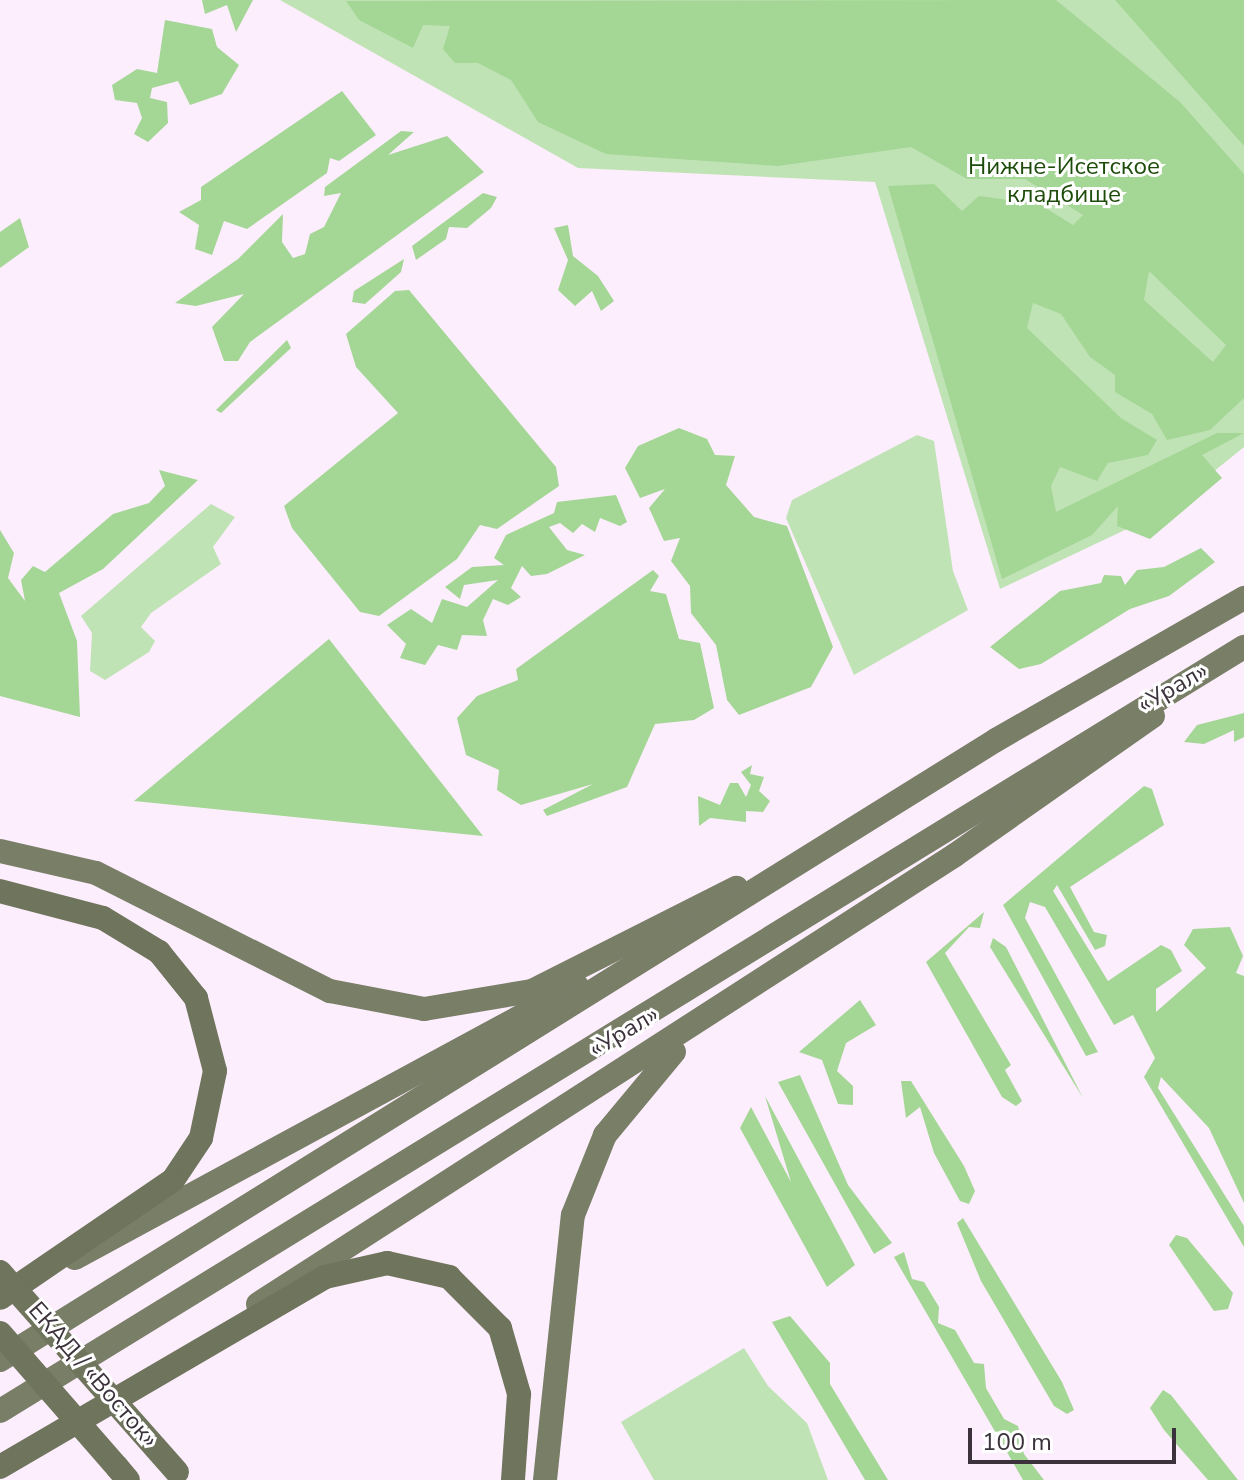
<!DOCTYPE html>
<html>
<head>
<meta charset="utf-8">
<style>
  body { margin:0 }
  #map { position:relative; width:1244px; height:1480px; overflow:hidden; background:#fdeefd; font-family:"Nunito Sans",sans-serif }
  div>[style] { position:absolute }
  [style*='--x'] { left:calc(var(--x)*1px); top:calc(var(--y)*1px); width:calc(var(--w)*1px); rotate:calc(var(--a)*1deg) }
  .green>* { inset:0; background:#c0e3b6 }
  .forest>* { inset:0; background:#a4d695 }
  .primary>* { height:24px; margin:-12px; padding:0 12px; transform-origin:12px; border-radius:12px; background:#797e67 }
  .trunk>* { height:24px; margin:-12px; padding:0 12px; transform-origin:12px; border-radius:12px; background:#6f745c }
  .trunk-bridge>* { height:24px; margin:-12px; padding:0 12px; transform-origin:12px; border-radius:12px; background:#6f745c }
  span { translate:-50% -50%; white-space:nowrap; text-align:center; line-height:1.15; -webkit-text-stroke:6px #fff; paint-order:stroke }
  .park-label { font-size:24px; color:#1d4c0b }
  .street-label { font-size:24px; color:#3b323b }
  .scale { position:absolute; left:968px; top:1428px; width:208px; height:36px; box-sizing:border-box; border:4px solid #3b323b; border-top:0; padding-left:10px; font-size:24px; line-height:28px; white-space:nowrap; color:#3b323b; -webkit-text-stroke:6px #fff; paint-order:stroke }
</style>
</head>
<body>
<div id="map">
  <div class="green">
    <div style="clip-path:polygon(280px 0,1244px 0,1244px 447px,1165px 511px,1000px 589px,875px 182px,578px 168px)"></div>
    <div style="clip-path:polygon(917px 435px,934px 441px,953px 571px,968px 610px,854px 675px,786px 518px,792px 500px)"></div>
    <div style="clip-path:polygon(211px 504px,235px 517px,213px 547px,221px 564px,151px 613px,141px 627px,155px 641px,149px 652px,105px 680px,90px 671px,92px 633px,81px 616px)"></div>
    <div style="clip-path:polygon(744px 1348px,768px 1386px,807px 1423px,828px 1480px,654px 1480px,621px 1422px)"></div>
  </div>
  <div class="forest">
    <div style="clip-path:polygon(202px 0,253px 0,236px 32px,227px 5px,205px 14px)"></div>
    <div style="clip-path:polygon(evenodd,1056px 0,1180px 102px,1244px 174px,1244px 398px,1210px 430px,1167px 440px,1152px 414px,1115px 392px,1115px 375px,1090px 357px,1061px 314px,1033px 303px,1027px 328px,1121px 418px,1157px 440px,1148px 455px,1108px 463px,1097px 481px,1060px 467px,1051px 486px,1056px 512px,1217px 433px,1244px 433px,1202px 455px,1222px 478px,1150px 539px,1117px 526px,1118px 506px,1092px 535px,1002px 579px,888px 186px,934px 184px,962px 211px,979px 196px,1039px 204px,1073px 225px,1083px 215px,1025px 179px,967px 179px,911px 147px,778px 166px,606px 154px,538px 122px,511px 80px,478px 63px,455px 63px,443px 49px,450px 26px,423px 25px,413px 48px,359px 20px,346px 1px,1056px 0,1149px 271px,1226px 345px,1213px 362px,1144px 300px,1149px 271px)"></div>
    <div style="clip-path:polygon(1115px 0,1244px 0,1244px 146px,1199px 95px)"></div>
    <div style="clip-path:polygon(165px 20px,212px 29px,217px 47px,239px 65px,222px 94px,190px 105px,178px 81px,152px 88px,150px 98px,167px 102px,168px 123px,148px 142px,134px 134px,142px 118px,137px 103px,115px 100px,112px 85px,137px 69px,157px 73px)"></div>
    <div style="clip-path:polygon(342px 91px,376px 135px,339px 161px,330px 158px,327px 173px,247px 229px,224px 221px,212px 255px,195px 249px,199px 225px,179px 212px,201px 200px,201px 187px)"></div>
    <div style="clip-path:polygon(401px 131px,414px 132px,388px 155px,447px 136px,484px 172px,250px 342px,238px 361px,224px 361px,212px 327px,244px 294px,196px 306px,175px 303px,238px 259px,283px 214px,282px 242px,293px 258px,305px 254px,310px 234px,324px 227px,341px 193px,324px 196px,325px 187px)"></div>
    <div style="clip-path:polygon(483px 193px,497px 197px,491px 208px,467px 228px,449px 227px,446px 239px,416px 260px,412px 246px)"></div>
    <div style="clip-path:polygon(20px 218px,29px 247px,0 268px,0 232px)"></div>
    <div style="clip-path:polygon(568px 225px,573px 256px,598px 276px,614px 301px,601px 311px,592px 291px,575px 306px,558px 290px,568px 260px,554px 228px)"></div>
    <div style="clip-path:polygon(404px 259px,401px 272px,365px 304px,352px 302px,354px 291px)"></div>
    <div style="clip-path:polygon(409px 290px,556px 467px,559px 486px,497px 529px,480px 525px,457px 559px,379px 616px,360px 612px,292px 528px,284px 506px,398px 413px,356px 367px,346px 334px,395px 291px)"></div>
    <div style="clip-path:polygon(287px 340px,291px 348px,221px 413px,216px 410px)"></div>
    <div style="clip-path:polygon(679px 428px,707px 439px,715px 455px,735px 456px,726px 485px,754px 517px,787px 526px,833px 647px,811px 687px,739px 715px,727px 700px,716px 645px,691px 613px,690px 586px,671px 561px,680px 538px,664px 541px,649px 508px,665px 489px,640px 498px,625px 468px,638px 446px)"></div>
    <div style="clip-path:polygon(159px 470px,198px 480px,103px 569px,59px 593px,77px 641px,80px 717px,0 696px,0 530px,14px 553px,8px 578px,25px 601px,21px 580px,33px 566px,45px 572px,113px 514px,149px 503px,165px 486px)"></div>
    <div style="clip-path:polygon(616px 495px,627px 522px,620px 526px,600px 518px,595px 532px,582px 524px,573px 533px,560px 523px,549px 527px,567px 550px,585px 555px,547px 574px,531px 576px,522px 566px,511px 588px,521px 597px,508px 605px,493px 599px,483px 620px,487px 636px,462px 635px,457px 650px,438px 645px,425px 665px,400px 658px,406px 644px,387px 625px,411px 609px,432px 623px,442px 599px,467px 607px,498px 580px,464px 585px,460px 599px,445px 587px,472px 567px,504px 565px,494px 558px,506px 535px,554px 513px,557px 502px)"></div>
    <div style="clip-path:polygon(1201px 548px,1215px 562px,1169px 596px,1130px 609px,1041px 664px,1019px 669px,990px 647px,1060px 591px,1101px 583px,1104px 575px,1121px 576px,1125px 585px,1137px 570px,1164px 567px)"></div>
    <div style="clip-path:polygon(653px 570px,659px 576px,650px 591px,666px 594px,679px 639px,700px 643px,714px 708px,694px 720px,655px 724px,627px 787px,547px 816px,543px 810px,593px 784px,521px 805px,497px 790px,499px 770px,466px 755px,457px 718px,477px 696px,518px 680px,516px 669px)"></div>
    <div style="clip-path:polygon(329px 639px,483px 836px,134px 801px)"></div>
    <div style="clip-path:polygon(1244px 713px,1244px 737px,1234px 742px,1234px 730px,1204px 744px,1184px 742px,1197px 725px)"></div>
    <div style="clip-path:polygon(752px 765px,750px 774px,764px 777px,759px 791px,770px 801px,763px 812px,746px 811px,746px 822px,710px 818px,699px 826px,698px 796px,720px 805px,730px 783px,738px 783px,746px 797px,751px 785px,741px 772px)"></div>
    <div style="clip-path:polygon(1144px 786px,1152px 789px,1164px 825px,1070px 887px,1094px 932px,1107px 935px,1105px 946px,1095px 950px,1057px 885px,1053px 891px,1108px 981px,1161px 945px,1171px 950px,1182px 971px,1156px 989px,1156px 1012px,1206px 968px,1184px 945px,1193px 929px,1230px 927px,1243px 956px,1236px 973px,1244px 976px,1244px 1203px,1209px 1128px,1161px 1077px,1158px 1088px,1244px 1226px,1244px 1247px,1144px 1077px,1155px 1058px,1133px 1015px,1114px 1025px,1045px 907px,1030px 902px,1025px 918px,1098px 1052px,1086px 1056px,1003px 905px)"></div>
    <div style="clip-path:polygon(984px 912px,980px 928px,969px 927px,945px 953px,1011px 1065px,1005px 1070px,1022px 1101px,1016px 1106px,1002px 1097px,926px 962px)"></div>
    <div style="clip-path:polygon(993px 938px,1006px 947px,1083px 1098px,990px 947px)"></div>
    <div style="clip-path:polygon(860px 1000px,876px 1025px,846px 1043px,837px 1071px,853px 1086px,853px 1105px,838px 1104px,822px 1060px,799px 1052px)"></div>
    <div style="clip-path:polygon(800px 1075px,848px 1185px,892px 1243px,874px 1254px,778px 1082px)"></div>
    <div style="clip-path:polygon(901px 1081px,911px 1081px,964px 1166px,975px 1191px,969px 1204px,960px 1201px,934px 1153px,920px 1107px,906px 1118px)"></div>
    <div style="clip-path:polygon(765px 1096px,855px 1265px,827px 1287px,740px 1128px,751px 1107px,791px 1182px)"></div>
    <div style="clip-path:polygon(963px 1218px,1062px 1382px,1074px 1410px,1067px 1414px,1054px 1406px,981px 1281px,957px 1223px)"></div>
    <div style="clip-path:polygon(1176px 1235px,1187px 1238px,1233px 1293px,1228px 1309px,1214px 1311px,1169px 1245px)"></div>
    <div style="clip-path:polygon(904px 1252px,912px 1279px,924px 1282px,939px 1307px,938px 1323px,955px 1330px,974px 1363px,984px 1364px,986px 1388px,1004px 1419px,1018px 1426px,1024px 1454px,1044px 1480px,1023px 1480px,894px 1257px)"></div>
    <div style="clip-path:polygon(790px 1316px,830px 1363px,830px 1384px,888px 1480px,865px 1480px,772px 1322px)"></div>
    <div style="clip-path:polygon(1163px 1390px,1171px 1395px,1238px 1480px,1208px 1480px,1164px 1430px,1150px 1408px)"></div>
  </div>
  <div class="primary">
    <div style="--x:0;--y:851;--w:98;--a:12.9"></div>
    <div style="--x:96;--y:873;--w:262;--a:26.8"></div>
    <div style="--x:330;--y:991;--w:96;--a:10.8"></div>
    <div style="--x:424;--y:1009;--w:109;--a:-9.5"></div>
    <div style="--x:532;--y:991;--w:229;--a:-26.8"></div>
    <div style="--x:75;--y:1258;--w:571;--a:-28.45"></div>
    <div style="--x:258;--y:1304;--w:829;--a:-32.79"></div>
    <div style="--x:955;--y:855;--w:242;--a:-35.1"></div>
    <div style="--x:0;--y:1360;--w:1173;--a:-31.9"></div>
    <div style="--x:996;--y:740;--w:286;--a:-29.8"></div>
    <div style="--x:0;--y:1411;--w:1460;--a:-31.56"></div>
    <div style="--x:545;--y:1480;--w:266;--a:-84"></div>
    <div style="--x:573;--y:1215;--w:86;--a:-68.2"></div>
    <div style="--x:605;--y:1135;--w:108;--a:-50.3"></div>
  </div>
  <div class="trunk">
    <div style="--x:0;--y:891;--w:106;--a:14.7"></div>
    <div style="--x:103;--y:918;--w:66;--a:31.3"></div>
    <div style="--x:159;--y:952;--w:59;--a:51.2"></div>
    <div style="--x:196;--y:998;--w:75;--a:75.4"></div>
    <div style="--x:215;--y:1071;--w:68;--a:101.8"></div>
    <div style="--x:201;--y:1138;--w:50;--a:123.7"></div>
    <div style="--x:173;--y:1180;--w:209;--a:145.7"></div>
    <div style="--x:0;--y:1467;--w:376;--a:-30.3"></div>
    <div style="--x:325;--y:1277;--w:64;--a:-12.7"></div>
    <div style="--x:387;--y:1263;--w:64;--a:12.7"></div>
    <div style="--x:449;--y:1277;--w:72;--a:45"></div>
    <div style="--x:500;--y:1328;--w:69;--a:73.9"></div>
    <div style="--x:519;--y:1394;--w:86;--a:94"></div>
    <div style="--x:117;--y:1467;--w:17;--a:50"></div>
  </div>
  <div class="trunk-bridge">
    <div style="--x:0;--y:1272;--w:267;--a:48.5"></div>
    <div style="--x:0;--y:1333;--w:178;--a:48.9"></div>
  </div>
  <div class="park-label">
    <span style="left:1064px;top:181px">Нижне-Исетское<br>кладбище</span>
  </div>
  <div class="street-label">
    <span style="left:1173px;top:688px;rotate:-30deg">«Урал»</span>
    <span style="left:624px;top:1032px;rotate:-31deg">«Урал»</span>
    <span style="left:93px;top:1375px;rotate:49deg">ЕКАД / «Восток»</span>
  </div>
  <div class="scale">100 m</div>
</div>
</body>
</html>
